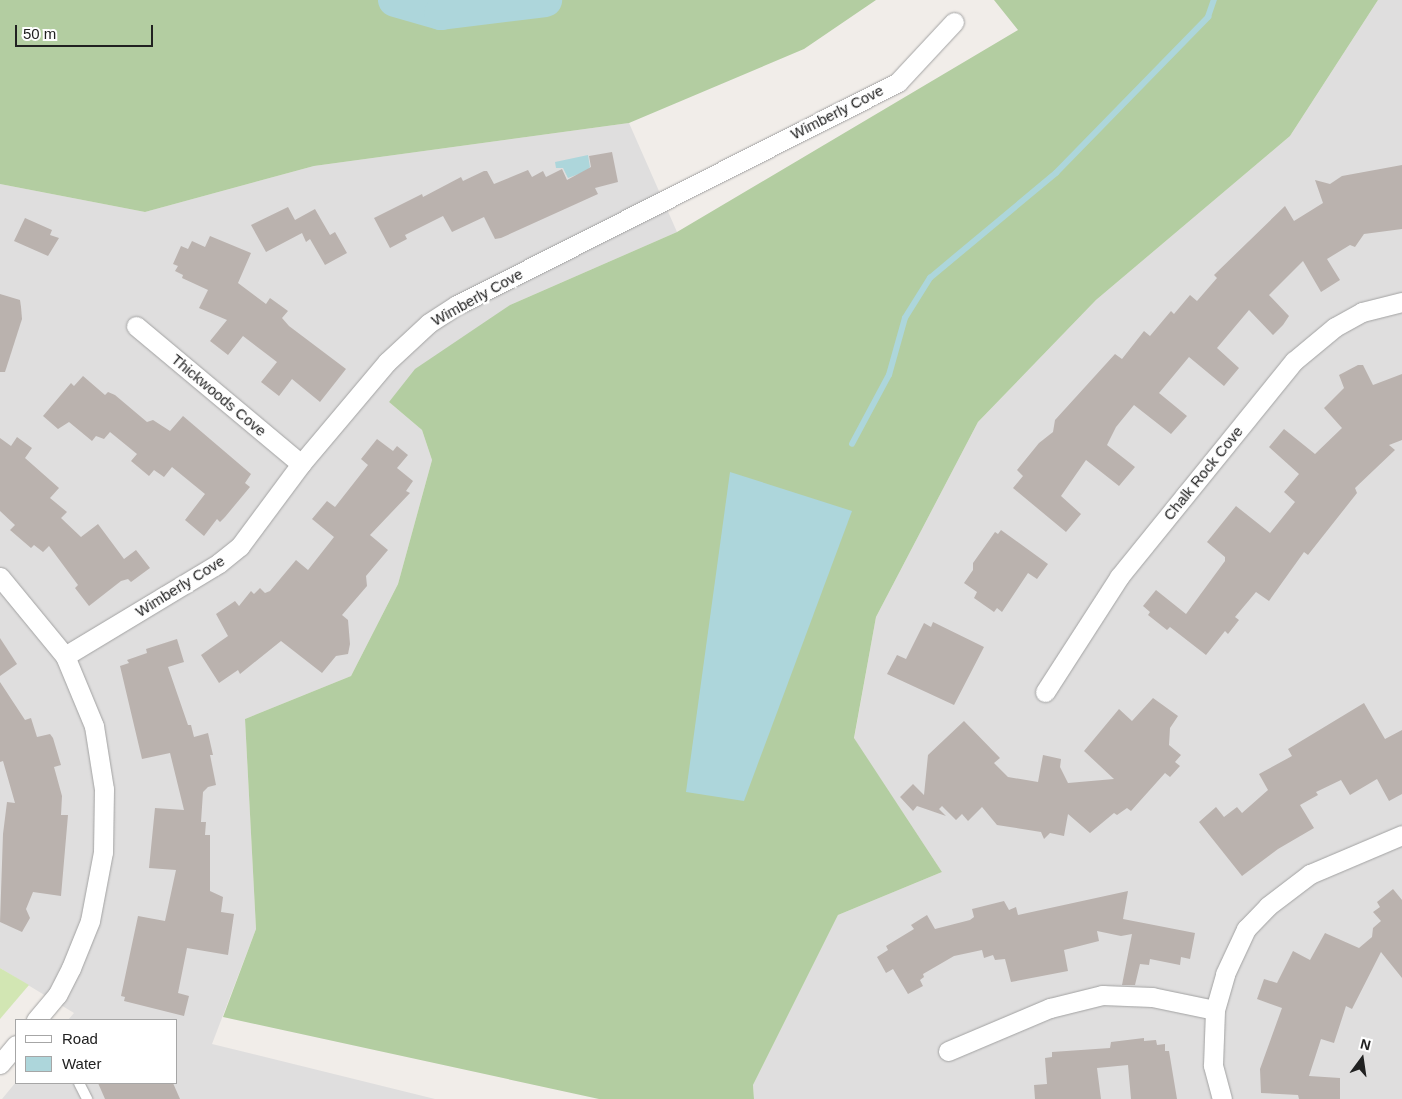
<!DOCTYPE html>
<html>
<head>
<meta charset="utf-8">
<style>
  body { margin:0 }
  #map { position:relative; width:1402px; height:1099px; overflow:hidden; background:#f1ede9; font-family:Helvetica,sans-serif }
  div>[style] { position:absolute }
  [style*='--x'] { left:calc(var(--x)*1px); top:calc(var(--y)*1px); width:calc(var(--w)*1px); rotate:calc(var(--a)*1deg) }
  .residential>* { inset:0; background:#dfdede }
  .grass>* { inset:0; background:#d2e6b3 }
  .forest>* { inset:0; background:#b3cda1 }
  .water>* { inset:0; background:#add6db }
  .stream>* { height:5.5px; margin:-2.75px; padding:0 2.75px; transform-origin:2.75px; border-radius:2.75px; background:#add6db }
  .river>* { height:34px; margin:-17px; padding:0 17px; transform-origin:17px; border-radius:17px; background:#add6db }
  .building>* { inset:0; background:#bab2ae }
  .roads { filter:drop-shadow(0 0 1px #a2a2a2) drop-shadow(0 0 1px #a2a2a2) }
  .lane>* { height:10px; margin:-5px; padding:0 5px; transform-origin:5px; border-radius:5px; background:#fff }
  .street>* { height:19px; margin:-9.5px; padding:0 9.5px; transform-origin:9.5px; border-radius:9.5px; background:#fff }
  span { translate:-50% -50%; white-space:nowrap; text-align:center; line-height:1.15; -webkit-text-stroke:5px #fff; paint-order:stroke }
  .street-label { font-size:15px; color:#212121 }
  .legend { position:absolute; left:15px; top:1019px; width:162px; height:65px; box-sizing:border-box; background:#fff; border:1px solid #a6a6a6; margin:0; padding:6px 9px; list-style:none; font-size:15px; color:#212121 }
  .legend li { display:flex; align-items:center; gap:10px; height:25px }
  .legend b { width:25px; border:1px solid #a6a6a6 }
  .north { position:absolute; left:1337px; top:1034px; width:50px; height:50px; -webkit-text-stroke:4px #fff; paint-order:stroke; rotate:14deg; font-size:14px; font-weight:700; line-height:20px; text-align:center; color:#212121 }
  .north::after { content:''; display:block; margin:auto; width:18px; height:22px; background:#212121; clip-path:polygon(50% 0,100% 100%,50% 72%,0 100%) }
  .scale { position:absolute; left:15px; top:25px; width:138px; height:22px; box-sizing:border-box; border:2px solid #212121; border-top:0; padding-left:6px; font-size:15px; line-height:18px; white-space:nowrap; color:#212121; -webkit-text-stroke:4px #fff; paint-order:stroke }
</style>
</head>
<body>
<div id="map">
  <div class="residential">
    <div style="clip-path:polygon(1378px 0,1402px 0,1402px 1099px,754px 1099px,753px 1085px,838px 915px,942px 872px,854px 739px,876px 617px,978px 422px,1096px 300px,1290px 136px)"></div>
    <div style="clip-path:polygon(629px 123px,677px 232px,510px 305px,389px 402px,422px 430px,432px 460px,398px 584px,351px 676px,245px 719px,256px 929px,212px 1044px,435px 1099px,2px 1099px,16px 1082px,176px 1083px,176px 1020px,68px 1020px,74px 1013px,0 968px,0 184px,145px 212px,314px 166px)"></div>
  </div>
  <div class="grass">
    <div style="clip-path:polygon(0 968px,29px 985px,0 1019px)"></div>
  </div>
  <div class="forest">
    <div style="clip-path:polygon(0 0,876px 0,804px 49px,629px 123px,314px 166px,145px 212px,0 184px)"></div>
    <div style="clip-path:polygon(994px 0,1378px 0,1290px 136px,1096px 300px,978px 422px,876px 617px,854px 738px,942px 872px,838px 915px,753px 1085px,754px 1099px,599px 1099px,223px 1017px,256px 929px,245px 719px,351px 676px,398px 584px,432px 460px,422px 430px,389px 402px,415px 369px,510px 305px,677px 232px,1018px 30px)"></div>
  </div>
  <div class="water">
    <div style="clip-path:polygon(588px 155px,590px 167px,587px 171px,568px 178px,563px 168px,556px 168px,555px 162px)"></div>
    <div style="clip-path:polygon(730px 472px,852px 511px,744px 801px,686px 792px)"></div>
  </div>
  <div class="stream">
    <div style="--x:852;--y:444;--w:78;--a:-61.8"></div>
    <div style="--x:889;--y:375;--w:59;--a:-74.3"></div>
    <div style="--x:905;--y:318;--w:47;--a:-58"></div>
    <div style="--x:930;--y:278;--w:164;--a:-39.8"></div>
    <div style="--x:1056;--y:173;--w:218;--a:-45.7"></div>
    <div style="--x:1208;--y:17;--w:18;--a:-71"></div>
  </div>
  <div class="river">
    <div style="--x:395;--y:0;--w:48;--a:15.8"></div>
    <div style="--x:441;--y:13;--w:105;--a:-7.1"></div>
  </div>
  <div class="building">
    <div style="clip-path:polygon(612px 152px,618px 182px,595px 188px,598px 194px,501px 238px,495px 239px,484px 217px,452px 232px,443px 216px,405px 235px,407px 239px,390px 248px,374px 218px,422px 194px,423px 197px,461px 177px,463px 181px,484px 171px,487px 171px,494px 184px,528px 170px,532px 177px,543px 171px,546px 177px,562px 169px,567px 180px,591px 167px,589px 156px)"></div>
    <div style="clip-path:polygon(1402px 165px,1402px 229px,1364px 234px,1355px 247px,1350px 245px,1327px 259px,1340px 280px,1321px 292px,1303px 261px,1269px 295px,1289px 316px,1283px 325px,1273px 335px,1249px 310px,1217px 348px,1239px 368px,1224px 386px,1189px 357px,1159px 393px,1187px 416px,1171px 434px,1134px 405px,1116px 427px,1107px 445px,1135px 467px,1119px 486px,1086px 460px,1061px 496px,1081px 514px,1066px 532px,1013px 488px,1023px 476px,1017px 470px,1039px 443px,1053px 432px,1055px 420px,1115px 354px,1122px 359px,1144px 331px,1150px 336px,1171px 311px,1174px 314px,1190px 295px,1197px 301px,1217px 278px,1214px 275px,1285px 206px,1294px 221px,1323px 203px,1315px 180px,1330px 184px,1342px 176px)"></div>
    <div style="clip-path:polygon(288px 207px,295px 220px,315px 209px,330px 235px,335px 232px,347px 253px,325px 265px,310px 239px,306px 242px,302px 233px,266px 252px,251px 225px)"></div>
    <div style="clip-path:polygon(25px 218px,52px 230px,50px 235px,59px 238px,48px 256px,14px 241px)"></div>
    <div style="clip-path:polygon(210px 236px,251px 253px,238px 283px,266px 304px,270px 298px,288px 311px,282px 318px,289px 326px,346px 369px,320px 402px,292px 379px,279px 396px,261px 382px,277px 362px,243px 336px,228px 355px,210px 341px,227px 320px,199px 308px,208px 290px,182px 278px,183px 275px,175px 271px,178px 266px,173px 264px,181px 246px,188px 249px,192px 241px,205px 247px)"></div>
    <div style="clip-path:polygon(0 294px,20px 300px,21px 307px,22px 319px,5px 372px,0 372px)"></div>
    <div style="clip-path:polygon(1358px 365px,1363px 365px,1373px 385px,1402px 374px,1402px 440px,1389px 445px,1395px 450px,1355px 488px,1357px 493px,1308px 555px,1304px 552px,1269px 601px,1256px 592px,1235px 617px,1239px 620px,1228px 634px,1225px 631px,1206px 655px,1170px 627px,1167px 630px,1148px 615px,1150px 612px,1143px 606px,1156px 590px,1186px 614px,1225px 561px,1225px 557px,1207px 542px,1236px 506px,1270px 533px,1295px 502px,1284px 492px,1299px 474px,1269px 447px,1284px 429px,1315px 454px,1342px 428px,1324px 408px,1344px 388px,1339px 375px)"></div>
    <div style="clip-path:polygon(83px 376px,105px 395px,108px 392px,115px 395px,147px 422px,153px 420px,170px 431px,183px 416px,251px 474px,245px 483px,250px 487px,225px 517px,220px 522px,217px 519px,204px 536px,185px 520px,205px 494px,172px 467px,164px 477px,154px 470px,149px 476px,131px 461px,137px 454px,110px 432px,104px 439px,96px 436px,92px 441px,69px 422px,58px 429px,43px 416px,71px 383px,74px 386px)"></div>
    <div style="clip-path:polygon(17px 437px,32px 448px,25px 458px,59px 488px,50px 498px,67px 512px,61px 518px,81px 537px,98px 524px,124px 559px,136px 550px,150px 568px,131px 582px,128px 579px,121px 581px,89px 606px,75px 588px,78px 585px,49px 546px,43px 552px,34px 545px,31px 548px,10px 530px,15px 525px,0 511px,0 438px,11px 446px)"></div>
    <div style="clip-path:polygon(377px 439px,393px 451px,397px 446px,408px 455px,397px 468px,413px 481px,406px 491px,410px 493px,370px 535px,388px 550px,366px 576px,367px 586px,342px 615px,348px 620px,350px 644px,348px 654px,336px 656px,322px 673px,281px 641px,240px 674px,238px 670px,219px 683px,201px 655px,228px 636px,216px 614px,235px 601px,239px 606px,251px 591px,254px 594px,260px 588px,265px 593px,270px 591px,296px 560px,308px 570px,334px 537px,312px 519px,327px 501px,335px 507px,368px 465px,361px 459px)"></div>
    <div style="clip-path:polygon(1001px 530px,1048px 564px,1037px 579px,1028px 573px,1002px 612px,997px 608px,994px 612px,974px 598px,977px 592px,964px 583px,973px 570px,973px 563px,995px 532px,998px 534px)"></div>
    <div style="clip-path:polygon(933px 622px,984px 647px,954px 705px,887px 674px,897px 655px,906px 659px,924px 623px,931px 627px)"></div>
    <div style="clip-path:polygon(0 638px,17px 664px,0 676px)"></div>
    <div style="clip-path:polygon(177px 639px,184px 662px,168px 667px,188px 725px,191px 725px,194px 737px,208px 733px,213px 755px,210px 755px,216px 785px,208px 787px,203px 792px,201px 822px,206px 822px,205px 835px,210px 835px,210px 891px,223px 897px,221px 912px,234px 914px,228px 955px,187px 948px,178px 993px,189px 996px,184px 1016px,124px 1001px,125px 997px,121px 996px,138px 916px,165px 921px,176px 870px,149px 868px,155px 808px,184px 810px,170px 753px,142px 759px,120px 666px,129px 663px,127px 660px,147px 653px,146px 649px)"></div>
    <div style="clip-path:polygon(0 682px,25px 720px,31px 718px,37px 737px,50px 734px,53px 738px,61px 765px,54px 767px,62px 796px,61px 815px,68px 815px,61px 896px,33px 892px,26px 909px,30px 918px,22px 932px,0 922px,3px 834px,7px 802px,15px 803px,3px 761px,0 762px)"></div>
    <div style="clip-path:polygon(1153px 698px,1178px 716px,1170px 728px,1169px 745px,1181px 755px,1175px 762px,1180px 766px,1170px 777px,1165px 773px,1131px 811px,1127px 808px,1117px 815px,1114px 813px,1090px 833px,1068px 814px,1064px 836px,1050px 833px,1044px 839px,1041px 832px,997px 825px,982px 807px,968px 821px,962px 814px,956px 820px,942px 806px,939px 809px,946px 816px,917px 806px,913px 811px,900px 797px,913px 784px,924px 795px,928px 755px,964px 721px,1000px 758px,994px 763px,1008px 777px,1038px 782px,1043px 755px,1061px 759px,1060px 767px,1068px 783px,1114px 779px,1084px 751px,1119px 709px,1132px 721px)"></div>
    <div style="clip-path:polygon(1364px 703px,1385px 739px,1402px 730px,1402px 794px,1389px 801px,1377px 779px,1350px 795px,1341px 780px,1316px 792px,1318px 795px,1300px 805px,1314px 828px,1278px 849px,1242px 876px,1199px 822px,1216px 807px,1224px 817px,1237px 807px,1242px 813px,1268px 790px,1259px 774px,1292px 756px,1288px 749px)"></div>
    <div style="clip-path:polygon(1393px 889px,1402px 900px,1402px 978px,1381px 952px,1352px 1009px,1346px 1006px,1334px 1043px,1321px 1039px,1309px 1076px,1340px 1078px,1340px 1099px,1299px 1099px,1298px 1095px,1261px 1093px,1260px 1069px,1282px 1008px,1257px 999px,1264px 979px,1277px 983px,1293px 951px,1310px 960px,1325px 933px,1359px 948px,1372px 937px,1373px 928px,1381px 921px,1373px 912px,1380px 907px,1377px 902px)"></div>
    <div style="clip-path:polygon(1128px 891px,1123px 919px,1195px 933px,1190px 959px,1181px 957px,1180px 965px,1150px 959px,1149px 965px,1140px 964px,1135px 985px,1122px 985px,1132px 934px,1121px 936px,1097px 931px,1099px 941px,1064px 950px,1068px 971px,1011px 982px,1005px 959px,995px 960px,993px 955px,984px 958px,982px 950px,954px 956px,923px 974px,924px 977px,920px 980px,923px 986px,908px 994px,893px 969px,886px 973px,877px 957px,888px 950px,886px 946px,914px 929px,911px 925px,927px 915px,935px 929px,970px 920px,974px 917px,972px 909px,1004px 901px,1009px 910px,1016px 907px,1018px 915px)"></div>
    <div style="clip-path:polygon(1144px 1038px,1144px 1041px,1156px 1040px,1157px 1045px,1165px 1044px,1165px 1051px,1169px 1051px,1177px 1099px,1131px 1099px,1128px 1065px,1097px 1068px,1101px 1099px,1035px 1099px,1034px 1085px,1047px 1084px,1045px 1058px,1052px 1057px,1052px 1052px,1110px 1048px,1111px 1042px)"></div>
    <div style="clip-path:polygon(98px 1083px,173px 1083px,180px 1099px,105px 1099px)"></div>
  </div>
  <div class="roads">
    <div class="lane">
      <div style="--x:79;--y:1083;--w:18;--a:63"></div>
    </div>
    <div class="street">
      <div style="--x:136;--y:326;--w:215;--a:39.9"></div>
      <div style="--x:0;--y:577;--w:102;--a:50.6"></div>
      <div style="--x:65;--y:656;--w:76;--a:67.5"></div>
      <div style="--x:94;--y:726;--w:64;--a:81"></div>
      <div style="--x:104;--y:789;--w:63;--a:90.9"></div>
      <div style="--x:103;--y:852;--w:70;--a:100.7"></div>
      <div style="--x:90;--y:921;--w:51;--a:112"></div>
      <div style="--x:71;--y:968;--w:30;--a:117"></div>
      <div style="--x:57;--y:995;--w:33;--a:130"></div>
      <div style="--x:65;--y:656;--w:180;--a:-31.1"></div>
      <div style="--x:219;--y:563;--w:27;--a:-39"></div>
      <div style="--x:240;--y:546;--w:102;--a:-53.4"></div>
      <div style="--x:301;--y:464;--w:133;--a:-49.9"></div>
      <div style="--x:387;--y:362;--w:57;--a:-42.9"></div>
      <div style="--x:429;--y:323;--w:33;--a:-33"></div>
      <div style="--x:457;--y:305;--w:494;--a:-26.8"></div>
      <div style="--x:898;--y:82;--w:82;--a:-47"></div>
      <div style="--x:1045;--y:692;--w:137;--a:-57.2"></div>
      <div style="--x:1119;--y:577;--w:278;--a:-51"></div>
      <div style="--x:1294;--y:361;--w:53;--a:-39.7"></div>
      <div style="--x:1335;--y:327;--w:31;--a:-29"></div>
      <div style="--x:1362;--y:312;--w:41;--a:-14"></div>
      <div style="--x:948;--y:1051;--w:111;--a:-22.9"></div>
      <div style="--x:1050;--y:1008;--w:54;--a:-14"></div>
      <div style="--x:1102;--y:995;--w:50;--a:2.3"></div>
      <div style="--x:1152;--y:997;--w:64;--a:11.7"></div>
      <div style="--x:0;--y:1064;--w:25;--a:-50"></div>
      <div style="--x:1222;--y:1099;--w:35;--a:-105"></div>
      <div style="--x:1213;--y:1065;--w:55;--a:-87.9"></div>
      <div style="--x:1215;--y:1010;--w:37;--a:-74"></div>
      <div style="--x:1225;--y:974;--w:50;--a:-65"></div>
      <div style="--x:1246;--y:929;--w:32;--a:-46"></div>
      <div style="--x:1268;--y:906;--w:53;--a:-37.3"></div>
      <div style="--x:1310;--y:874;--w:100;--a:-23"></div>
    </div>
  </div>
  <div class="street-label">
    <span style="left:837px;top:112px;rotate:-27deg">Wimberly Cove</span>
    <span style="left:477px;top:297px;rotate:-29deg">Wimberly Cove</span>
    <span style="left:219px;top:395px;rotate:40deg">Thickwoods Cove</span>
    <span style="left:1203px;top:473px;rotate:-51deg">Chalk Rock Cove</span>
    <span style="left:180px;top:586px;rotate:-32deg">Wimberly Cove</span>
  </div>
  <ul class="legend">
  <li><b style="height:6px;background:#fff"></b>Road</li>
  <li><b style="height:14px;background:#add6db"></b>Water</li>
  </ul>
  <div class="north">N</div>
  <div class="scale">50 m</div>
</div>
</body>
</html>
